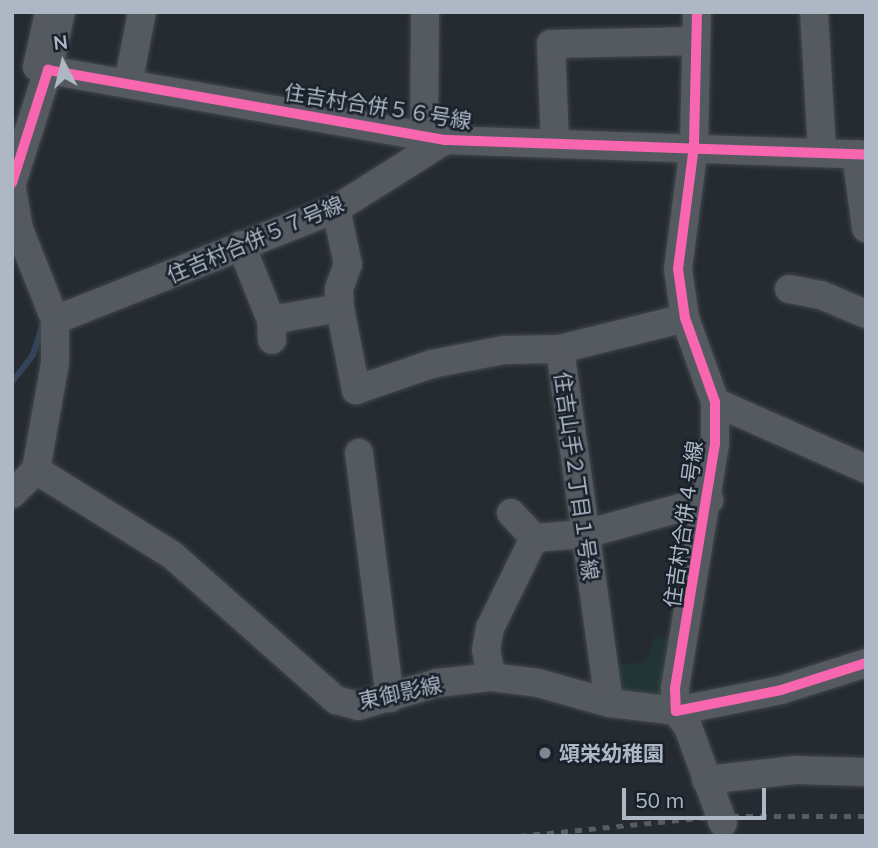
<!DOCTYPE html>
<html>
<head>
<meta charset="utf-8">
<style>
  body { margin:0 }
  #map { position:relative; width:878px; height:848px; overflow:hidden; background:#252b31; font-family:Mulish,"Noto Sans JP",sans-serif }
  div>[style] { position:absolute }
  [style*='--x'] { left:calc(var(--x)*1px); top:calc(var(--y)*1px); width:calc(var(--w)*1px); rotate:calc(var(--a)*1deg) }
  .green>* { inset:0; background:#223536 }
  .stream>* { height:6px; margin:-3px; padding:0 3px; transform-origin:3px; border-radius:3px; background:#33445a }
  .roads { filter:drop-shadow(0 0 2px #42474c) drop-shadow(0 0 2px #42474c) }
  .minor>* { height:28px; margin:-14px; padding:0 14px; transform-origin:14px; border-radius:14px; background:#555960 }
  .rail>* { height:5px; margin-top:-2.5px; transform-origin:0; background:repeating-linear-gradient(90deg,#585d63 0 7px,transparent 0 14px) }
  .cycleway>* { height:10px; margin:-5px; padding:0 5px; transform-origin:5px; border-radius:5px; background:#f766af }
  .dots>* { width:19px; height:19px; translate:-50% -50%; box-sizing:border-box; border:4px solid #19212b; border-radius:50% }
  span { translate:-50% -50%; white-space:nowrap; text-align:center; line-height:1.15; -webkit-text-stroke:5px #19212b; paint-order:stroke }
  .street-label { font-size:21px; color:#aeb7c4 }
  .poi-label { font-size:21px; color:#aeb7c4; font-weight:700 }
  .left { translate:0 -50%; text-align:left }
  .frame { position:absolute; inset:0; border:14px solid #aeb7c4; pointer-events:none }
  .north { position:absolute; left:28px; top:28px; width:70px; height:70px; -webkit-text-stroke:5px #19212b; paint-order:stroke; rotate:353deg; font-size:19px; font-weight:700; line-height:28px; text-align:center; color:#aeb7c4 }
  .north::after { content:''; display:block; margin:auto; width:24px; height:32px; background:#aeb7c4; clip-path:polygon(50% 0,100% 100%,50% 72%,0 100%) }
  .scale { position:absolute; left:622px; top:788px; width:144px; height:32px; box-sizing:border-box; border:4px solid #aeb7c4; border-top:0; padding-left:9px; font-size:21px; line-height:24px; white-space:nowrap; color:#aeb7c4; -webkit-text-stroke:5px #19212b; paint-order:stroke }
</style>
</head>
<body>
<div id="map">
  <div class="green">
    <div style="clip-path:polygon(655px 636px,681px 641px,671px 705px,617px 694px,617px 665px,646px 662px)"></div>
  </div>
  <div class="stream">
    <div style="--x:12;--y:382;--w:34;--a:-52"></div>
    <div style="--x:33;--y:355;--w:30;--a:-73"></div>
  </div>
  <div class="roads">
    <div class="minor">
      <div style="--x:49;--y:12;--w:56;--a:102.3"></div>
      <div style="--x:37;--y:67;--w:11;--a:15"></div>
      <div style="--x:48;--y:70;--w:59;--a:-77.4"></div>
      <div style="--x:697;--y:12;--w:134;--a:91.3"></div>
      <div style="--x:694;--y:146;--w:124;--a:97.4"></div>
      <div style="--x:678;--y:269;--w:49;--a:81.9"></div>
      <div style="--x:685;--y:318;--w:89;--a:70.3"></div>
      <div style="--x:715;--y:402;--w:42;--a:90"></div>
      <div style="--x:715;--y:444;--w:247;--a:99.3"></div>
      <div style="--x:675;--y:688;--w:23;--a:88"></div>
      <div style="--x:676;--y:711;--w:107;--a:-11.3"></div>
      <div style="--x:781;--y:690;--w:89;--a:-17.6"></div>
      <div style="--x:814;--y:12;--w:139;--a:86.7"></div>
      <div style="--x:128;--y:84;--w:73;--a:-79"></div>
      <div style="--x:424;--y:137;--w:125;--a:-89.5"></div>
      <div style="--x:555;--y:143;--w:99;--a:-92.3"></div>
      <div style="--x:551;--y:44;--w:145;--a:-1.2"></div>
      <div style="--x:856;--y:154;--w:75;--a:82.3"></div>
      <div style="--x:12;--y:183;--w:119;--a:-72.3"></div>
      <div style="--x:48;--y:70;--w:403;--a:10"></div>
      <div style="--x:445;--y:140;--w:421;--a:2"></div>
      <div style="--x:12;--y:188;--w:42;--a:80.3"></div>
      <div style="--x:19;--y:229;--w:98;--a:68.4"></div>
      <div style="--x:55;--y:320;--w:43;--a:90"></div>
      <div style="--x:55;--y:363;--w:109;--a:100.1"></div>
      <div style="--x:36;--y:470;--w:34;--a:135"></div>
      <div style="--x:336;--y:209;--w:56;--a:77.7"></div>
      <div style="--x:348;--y:264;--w:27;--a:110"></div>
      <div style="--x:339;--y:289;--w:19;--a:87"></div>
      <div style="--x:340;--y:308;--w:84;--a:79"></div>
      <div style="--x:356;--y:390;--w:80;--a:-18.9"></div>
      <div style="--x:432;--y:364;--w:73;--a:-11"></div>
      <div style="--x:504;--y:350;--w:56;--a:-1"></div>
      <div style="--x:560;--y:349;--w:357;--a:82.1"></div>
      <div style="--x:241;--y:245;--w:81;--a:68.2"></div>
      <div style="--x:271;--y:320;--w:20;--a:87"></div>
      <div style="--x:789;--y:289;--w:33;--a:11"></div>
      <div style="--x:821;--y:295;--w:49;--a:22.9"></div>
      <div style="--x:55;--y:320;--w:302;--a:-21.6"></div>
      <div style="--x:336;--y:209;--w:129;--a:-32.3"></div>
      <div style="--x:271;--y:320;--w:70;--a:-9.9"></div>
      <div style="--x:560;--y:349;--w:129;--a:-13.9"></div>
      <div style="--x:715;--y:402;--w:165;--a:23.9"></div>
      <div style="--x:359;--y:453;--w:247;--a:82.8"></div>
      <div style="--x:36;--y:470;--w:160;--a:32"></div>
      <div style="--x:172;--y:555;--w:219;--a:41.5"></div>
      <div style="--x:336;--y:700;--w:23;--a:15"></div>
      <div style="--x:358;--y:706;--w:82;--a:-16.2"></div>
      <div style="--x:437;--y:683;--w:54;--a:-6.3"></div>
      <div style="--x:491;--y:677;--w:47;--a:7.3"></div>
      <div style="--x:538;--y:683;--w:74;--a:15.7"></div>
      <div style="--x:609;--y:703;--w:67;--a:6.8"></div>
      <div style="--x:676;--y:711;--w:20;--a:53"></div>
      <div style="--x:688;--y:727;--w:102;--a:70"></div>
      <div style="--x:511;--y:513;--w:34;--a:47"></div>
      <div style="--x:491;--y:677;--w:27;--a:-100"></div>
      <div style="--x:486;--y:650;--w:22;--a:-80"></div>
      <div style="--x:490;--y:628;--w:100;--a:-63.9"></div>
      <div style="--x:534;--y:538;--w:51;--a:-4.5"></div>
      <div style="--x:585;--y:534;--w:129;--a:-15.3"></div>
      <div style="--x:706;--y:780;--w:90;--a:-6.4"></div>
      <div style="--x:795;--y:770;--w:71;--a:1.6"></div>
    </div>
  </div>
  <div class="rail">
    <div style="--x:519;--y:836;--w:200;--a:-5.7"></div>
    <div style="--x:718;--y:816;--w:148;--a:0"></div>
  </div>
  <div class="cycleway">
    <div style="--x:697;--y:12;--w:134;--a:91.3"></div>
    <div style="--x:694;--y:146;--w:124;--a:97.4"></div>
    <div style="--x:678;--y:269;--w:49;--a:81.9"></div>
    <div style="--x:685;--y:318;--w:89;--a:70.3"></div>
    <div style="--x:715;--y:402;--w:42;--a:90"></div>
    <div style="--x:715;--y:444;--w:247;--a:99.3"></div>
    <div style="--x:675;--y:688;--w:23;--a:88"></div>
    <div style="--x:676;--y:711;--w:107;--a:-11.3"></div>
    <div style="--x:781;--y:690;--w:89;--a:-17.6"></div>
    <div style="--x:12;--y:183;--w:119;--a:-72.3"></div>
    <div style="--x:48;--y:70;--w:403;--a:10"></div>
    <div style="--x:445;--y:140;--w:421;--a:2"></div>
  </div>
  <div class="dots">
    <div style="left:545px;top:753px;background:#7e8691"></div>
  </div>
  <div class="street-label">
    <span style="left:378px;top:106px;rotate:9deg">住吉村合併５６号線</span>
    <span style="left:255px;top:239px;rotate:-23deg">住吉村合併５７号線</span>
    <span style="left:577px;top:476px;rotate:82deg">住吉山手２丁目１号線</span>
    <span style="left:683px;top:524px;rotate:-82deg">住吉村合併４号線</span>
    <span style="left:400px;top:692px;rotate:-12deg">東御影線</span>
  </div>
  <div class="poi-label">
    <span class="left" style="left:559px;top:753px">頌栄幼稚園</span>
  </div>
  <div class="frame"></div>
  <div class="north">N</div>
  <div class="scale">50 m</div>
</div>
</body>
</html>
